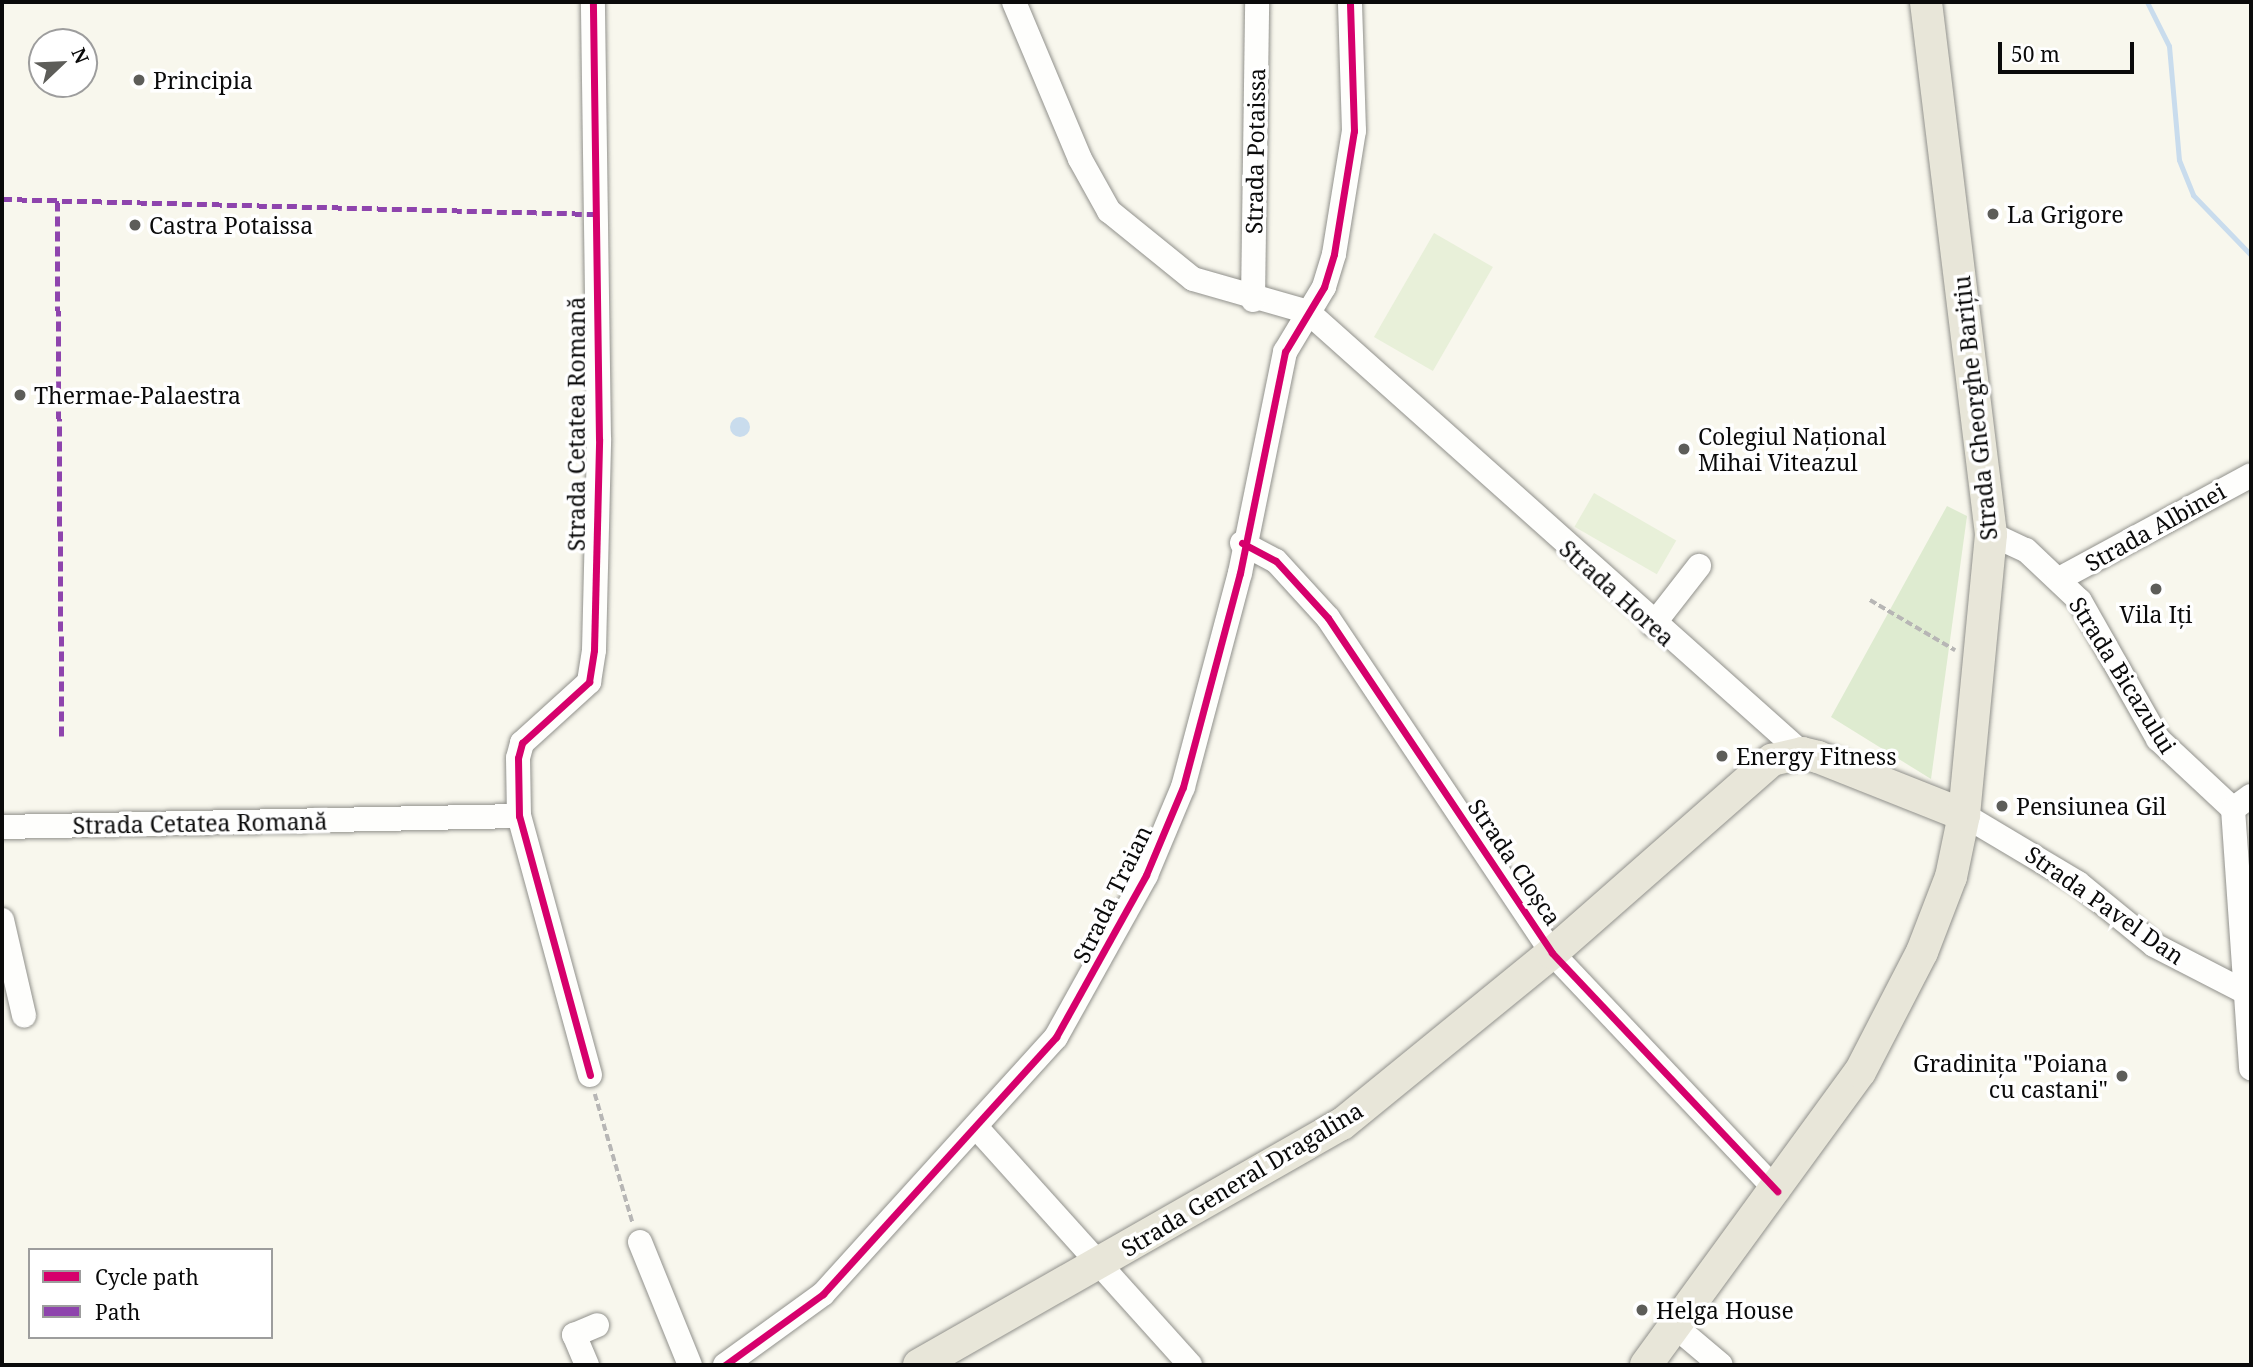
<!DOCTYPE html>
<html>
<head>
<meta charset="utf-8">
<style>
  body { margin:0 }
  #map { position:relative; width:2253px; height:1367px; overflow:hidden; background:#f8f7ed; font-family:"Noto Serif",serif }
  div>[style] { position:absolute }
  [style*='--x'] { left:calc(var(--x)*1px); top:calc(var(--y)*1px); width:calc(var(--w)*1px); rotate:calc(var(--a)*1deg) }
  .green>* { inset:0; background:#deebd0 }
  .pitch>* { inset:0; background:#e8f0d9; transform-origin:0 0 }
  .water>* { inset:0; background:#c9dced }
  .round { border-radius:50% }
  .stream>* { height:5px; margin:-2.5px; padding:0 2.5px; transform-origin:2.5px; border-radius:2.5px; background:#c9dced }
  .path>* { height:3.5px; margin-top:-1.75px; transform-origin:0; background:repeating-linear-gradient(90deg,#b7b6b5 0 7px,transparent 0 10.5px) }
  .roads { filter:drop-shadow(0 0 2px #91918c) drop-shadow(0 0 2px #91918c) }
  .minor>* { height:24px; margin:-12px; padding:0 12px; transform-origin:12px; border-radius:12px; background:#fefefc }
  .major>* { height:32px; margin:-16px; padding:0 16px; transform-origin:16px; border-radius:16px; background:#e8e6d9 }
  .quiet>* { height:5px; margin-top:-2.5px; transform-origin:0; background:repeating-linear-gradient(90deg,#8e44ad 0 10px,transparent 0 15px) }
  .cycleway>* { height:7px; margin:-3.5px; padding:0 3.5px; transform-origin:3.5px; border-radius:3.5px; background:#d6006c }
  .dots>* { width:19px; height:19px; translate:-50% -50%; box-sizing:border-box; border:4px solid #fff; border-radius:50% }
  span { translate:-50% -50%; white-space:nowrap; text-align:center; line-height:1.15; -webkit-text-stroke:7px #fff; paint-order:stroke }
  .poi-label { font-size:23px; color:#0a0a0a }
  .left { translate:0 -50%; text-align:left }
  .right { translate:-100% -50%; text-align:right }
  .street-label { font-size:23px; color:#0a0a0a }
  .frame { position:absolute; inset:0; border:4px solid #0a0a0a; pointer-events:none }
  .legend { position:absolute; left:28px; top:1248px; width:245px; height:91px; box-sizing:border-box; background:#fff; border:2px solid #9d9d9d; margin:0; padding:9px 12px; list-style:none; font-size:21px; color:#0a0a0a }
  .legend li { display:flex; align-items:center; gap:14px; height:35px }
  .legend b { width:35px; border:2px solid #9d9d9d }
  .north { position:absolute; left:28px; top:28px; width:70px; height:70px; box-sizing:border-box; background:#fff; border:2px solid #9d9d9d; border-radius:50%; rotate:67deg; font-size:19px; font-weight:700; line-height:28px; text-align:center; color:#0a0a0a }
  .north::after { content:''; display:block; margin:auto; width:24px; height:32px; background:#5d5d59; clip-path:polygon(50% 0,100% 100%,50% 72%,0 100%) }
  .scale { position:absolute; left:1998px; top:42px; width:136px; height:32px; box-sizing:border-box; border:4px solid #0a0a0a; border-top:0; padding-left:9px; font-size:21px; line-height:24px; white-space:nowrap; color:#0a0a0a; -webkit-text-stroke:5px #fff; paint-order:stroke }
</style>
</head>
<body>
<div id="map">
  <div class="green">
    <div style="clip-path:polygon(1947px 506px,1967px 516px,1931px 779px,1831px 717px)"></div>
  </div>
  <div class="pitch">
    <div style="left:1434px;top:233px;width:68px;height:120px;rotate:30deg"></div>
    <div style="left:1594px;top:493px;width:95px;height:39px;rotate:30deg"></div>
  </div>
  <div class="water">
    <div class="round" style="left:730px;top:417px;width:20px;height:20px"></div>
  </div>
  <div class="stream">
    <div style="--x:2147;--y:2;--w:49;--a:63.4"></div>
    <div style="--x:2169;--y:46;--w:114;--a:85"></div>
    <div style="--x:2179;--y:160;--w:38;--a:68"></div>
    <div style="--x:2193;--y:195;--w:83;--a:46"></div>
  </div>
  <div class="path">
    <div style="--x:1870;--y:600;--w:99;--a:30.5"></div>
    <div style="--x:595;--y:1094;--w:135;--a:73.7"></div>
  </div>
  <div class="roads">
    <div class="minor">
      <div style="--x:1014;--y:2;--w:170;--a:67.2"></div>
      <div style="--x:1080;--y:159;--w:60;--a:60.9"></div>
      <div style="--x:1109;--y:211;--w:108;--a:39"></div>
      <div style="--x:1193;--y:279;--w:120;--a:16"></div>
      <div style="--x:1253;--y:300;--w:298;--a:-89.2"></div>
      <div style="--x:1308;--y:312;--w:662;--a:41.76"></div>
      <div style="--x:1991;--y:534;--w:38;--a:25"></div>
      <div style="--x:2026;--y:550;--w:74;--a:43.4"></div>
      <div style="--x:2080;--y:601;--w:159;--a:60.5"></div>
      <div style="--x:2158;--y:739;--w:103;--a:43"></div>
      <div style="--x:1242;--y:543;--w:38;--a:28"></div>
      <div style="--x:1276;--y:561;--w:77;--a:47.6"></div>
      <div style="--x:1328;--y:618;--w:403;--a:56.2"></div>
      <div style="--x:1552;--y:953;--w:328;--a:46.6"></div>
      <div style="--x:2059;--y:579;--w:218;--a:-28.4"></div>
      <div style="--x:1653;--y:625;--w:75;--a:-52.1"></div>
      <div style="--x:2233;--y:809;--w:260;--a:86"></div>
      <div style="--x:2233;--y:809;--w:22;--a:-36"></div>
      <div style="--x:1964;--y:815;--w:133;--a:30.8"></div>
      <div style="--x:2078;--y:883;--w:98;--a:39.2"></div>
      <div style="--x:2154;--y:945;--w:105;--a:27.3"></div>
      <div style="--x:2;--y:827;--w:517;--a:-1.22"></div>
      <div style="--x:2;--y:920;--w:98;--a:77"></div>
      <div style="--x:590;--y:1075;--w:269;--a:-105.3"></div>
      <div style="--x:519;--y:816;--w:58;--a:-91"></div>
      <div style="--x:518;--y:758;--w:16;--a:-75"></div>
      <div style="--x:522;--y:743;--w:91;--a:-42.3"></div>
      <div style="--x:589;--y:682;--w:32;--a:-81"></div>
      <div style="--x:594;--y:650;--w:211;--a:-88.6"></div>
      <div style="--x:599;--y:439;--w:437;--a:-90.8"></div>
      <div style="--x:976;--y:1127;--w:320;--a:48"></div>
      <div style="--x:640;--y:1242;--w:133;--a:67.9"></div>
      <div style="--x:1677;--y:1328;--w:57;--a:40.1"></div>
      <div style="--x:587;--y:1365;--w:33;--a:-113"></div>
      <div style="--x:574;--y:1335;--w:25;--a:-23"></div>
      <div style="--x:725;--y:1365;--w:121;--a:-35.9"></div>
      <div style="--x:823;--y:1294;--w:347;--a:-47.8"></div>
      <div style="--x:1056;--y:1037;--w:185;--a:-60.9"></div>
      <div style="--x:1146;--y:875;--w:95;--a:-67.2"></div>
      <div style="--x:1183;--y:787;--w:221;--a:-75.1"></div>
      <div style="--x:1240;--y:573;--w:226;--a:-78.5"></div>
      <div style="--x:1285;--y:352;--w:76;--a:-59"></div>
      <div style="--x:1324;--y:287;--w:34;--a:-73"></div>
      <div style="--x:1334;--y:254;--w:125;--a:-80.8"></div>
      <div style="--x:1354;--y:131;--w:129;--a:-91.8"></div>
    </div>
    <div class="major">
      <div style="--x:919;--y:1365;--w:487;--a:-29.7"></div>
      <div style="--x:1342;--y:1124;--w:271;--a:-39.2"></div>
      <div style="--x:1552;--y:953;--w:293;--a:-41.3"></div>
      <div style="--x:1772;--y:760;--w:31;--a:-13"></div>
      <div style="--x:1802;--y:753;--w:16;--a:14"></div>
      <div style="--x:1818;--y:757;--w:157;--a:21.7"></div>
      <div style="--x:1646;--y:1365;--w:363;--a:-53.9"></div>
      <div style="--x:1860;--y:1072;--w:135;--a:-62.7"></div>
      <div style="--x:1922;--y:952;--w:80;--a:-68.9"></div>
      <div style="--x:1951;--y:877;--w:63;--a:-78.2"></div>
      <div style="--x:1964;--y:815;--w:282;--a:-84.5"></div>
      <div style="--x:1991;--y:534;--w:536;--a:-96.97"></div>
    </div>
  </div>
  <div class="quiet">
    <div style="--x:2;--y:199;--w:591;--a:1.45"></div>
    <div style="--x:57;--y:201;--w:537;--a:89.47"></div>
  </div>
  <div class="cycleway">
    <div style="--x:1242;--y:543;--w:38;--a:28"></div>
    <div style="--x:1276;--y:561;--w:77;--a:47.6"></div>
    <div style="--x:1328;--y:618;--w:403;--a:56.2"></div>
    <div style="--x:1552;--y:953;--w:328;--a:46.6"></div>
    <div style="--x:590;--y:1075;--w:269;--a:-105.3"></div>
    <div style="--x:519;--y:816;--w:58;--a:-91"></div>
    <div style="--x:518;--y:758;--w:16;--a:-75"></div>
    <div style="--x:522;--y:743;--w:91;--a:-42.3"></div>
    <div style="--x:589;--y:682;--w:32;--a:-81"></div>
    <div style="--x:594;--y:650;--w:211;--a:-88.6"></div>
    <div style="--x:599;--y:439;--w:437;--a:-90.8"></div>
    <div style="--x:725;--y:1365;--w:121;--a:-35.9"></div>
    <div style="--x:823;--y:1294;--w:347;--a:-47.8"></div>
    <div style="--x:1056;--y:1037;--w:185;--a:-60.9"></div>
    <div style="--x:1146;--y:875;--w:95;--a:-67.2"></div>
    <div style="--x:1183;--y:787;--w:221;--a:-75.1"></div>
    <div style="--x:1240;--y:573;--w:226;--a:-78.5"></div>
    <div style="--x:1285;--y:352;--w:76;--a:-59"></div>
    <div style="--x:1324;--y:287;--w:34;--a:-73"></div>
    <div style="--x:1334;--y:254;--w:125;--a:-80.8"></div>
    <div style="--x:1354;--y:131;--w:129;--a:-91.8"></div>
  </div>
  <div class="dots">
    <div style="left:139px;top:80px;background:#5d5d59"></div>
    <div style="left:1993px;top:214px;background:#5d5d59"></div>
    <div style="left:135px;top:225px;background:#5d5d59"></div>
    <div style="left:20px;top:395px;background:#5d5d59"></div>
    <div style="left:1684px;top:449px;background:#5d5d59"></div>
    <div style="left:2156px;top:589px;background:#5d5d59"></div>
    <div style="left:1722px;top:756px;background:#5d5d59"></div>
    <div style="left:2002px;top:806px;background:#5d5d59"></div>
    <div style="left:2122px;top:1076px;background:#5d5d59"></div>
    <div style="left:1642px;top:1310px;background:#5d5d59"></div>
  </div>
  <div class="poi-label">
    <span class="left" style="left:153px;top:80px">Principia</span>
    <span class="left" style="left:2007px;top:214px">La Grigore</span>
    <span class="left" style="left:149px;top:225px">Castra Potaissa</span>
    <span class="left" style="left:34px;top:395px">Thermae-Palaestra</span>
    <span class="left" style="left:1698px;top:449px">Colegiul Național<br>Mihai Viteazul</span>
    <span style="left:2156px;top:614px">Vila Iți</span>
    <span class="left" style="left:1736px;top:756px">Energy Fitness</span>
    <span class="left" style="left:2016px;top:806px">Pensiunea Gil</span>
    <span class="right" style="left:2108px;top:1076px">Gradinița "Poiana<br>cu castani"</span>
    <span class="left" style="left:1656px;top:1310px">Helga House</span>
  </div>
  <div class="street-label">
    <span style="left:1255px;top:151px;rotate:-89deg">Strada Potaissa</span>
    <span style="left:1975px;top:408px;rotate:-96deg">Strada Gheorghe Barițiu</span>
    <span style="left:576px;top:424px;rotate:-90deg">Strada Cetatea Romană</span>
    <span style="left:2155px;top:527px;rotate:-29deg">Strada Albinei</span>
    <span style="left:1617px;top:593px;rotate:42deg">Strada Horea</span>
    <span style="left:2123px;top:675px;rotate:58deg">Strada Bicazului</span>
    <span style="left:200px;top:823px;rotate:-1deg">Strada Cetatea Romană</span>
    <span style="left:1515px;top:862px;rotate:56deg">Strada Cloșca</span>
    <span style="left:1112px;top:894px;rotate:-64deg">Strada Traian</span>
    <span style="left:2105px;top:905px;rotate:35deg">Strada Pavel Dan</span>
    <span style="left:1242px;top:1179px;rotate:-31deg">Strada General Dragalina</span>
  </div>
  <div class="frame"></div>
  <ul class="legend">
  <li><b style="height:9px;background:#d6006c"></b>Cycle path</li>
  <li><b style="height:9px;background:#8e44ad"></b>Path</li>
  </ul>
  <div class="north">N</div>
  <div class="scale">50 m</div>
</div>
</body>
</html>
